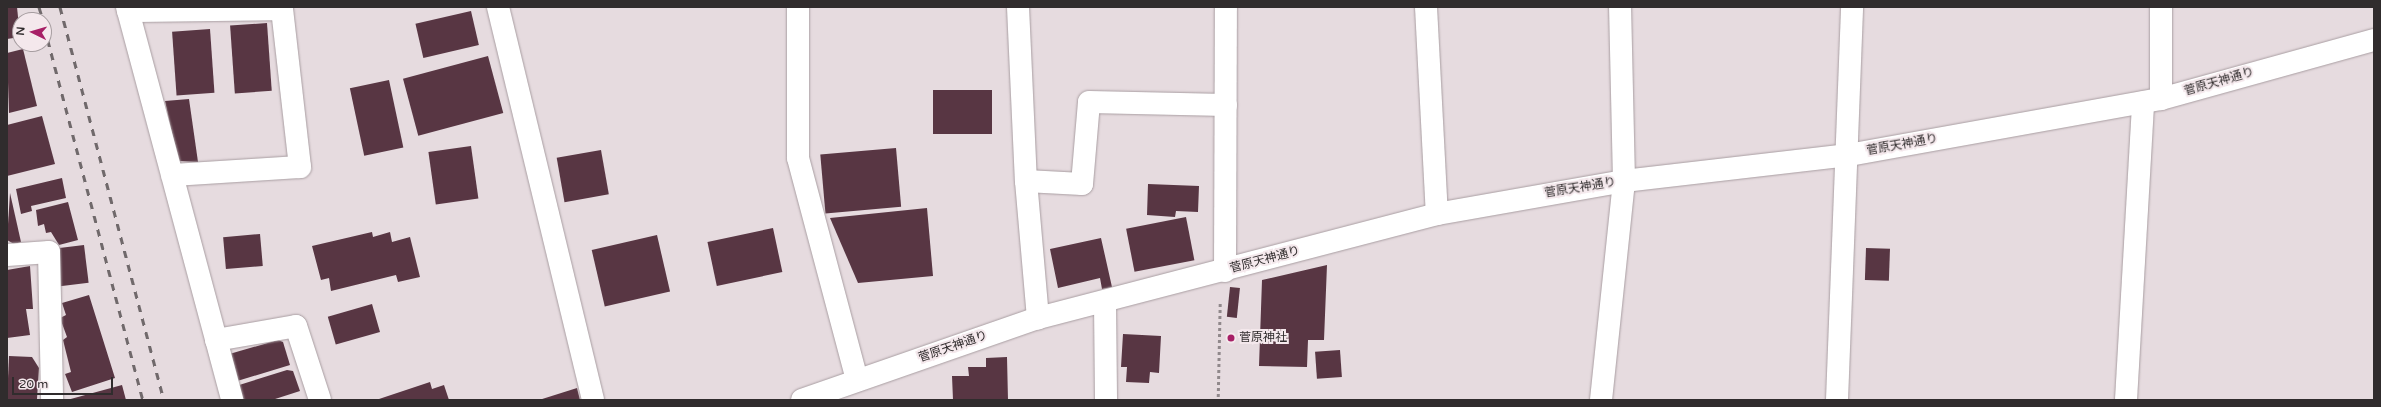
<!DOCTYPE html>
<html>
<head>
<meta charset="utf-8">
<style>
  body { margin:0 }
  #map { position:relative; width:2381px; height:407px; overflow:hidden; background:#e6dbdf; font-family:"Varela Round","Noto Sans JP",sans-serif }
  div>[style] { position:absolute }
  [style*='--x'] { left:calc(var(--x)*1px); top:calc(var(--y)*1px); width:calc(var(--w)*1px); rotate:calc(var(--a)*1deg) }
  .building>* { inset:0; background:#583643; transform-origin:0 0 }
  .path>* { height:2.5px; margin-top:-1.25px; transform-origin:0; background:repeating-linear-gradient(90deg,#90888b 0 3px,transparent 0 6px) }
  .roads { filter:drop-shadow(0 0 1px #a99ea2) drop-shadow(0 0 1px #a99ea2) }
  .minor>* { height:22px; margin:-11px; padding:0 11px; transform-origin:11px; border-radius:11px; background:#fff }
  .rail>* { height:3px; margin-top:-1.5px; transform-origin:0; background:repeating-linear-gradient(90deg,#70696b 0 7px,transparent 0 14px) }
  .dots>* { width:11px; height:11px; translate:-50% -50%; box-sizing:border-box; border:2px solid #f4e8ec; border-radius:50% }
  span { translate:-50% -50%; white-space:nowrap; text-align:center; line-height:1.15; -webkit-text-stroke:4px #f4e8ec; paint-order:stroke }
  .street-label { font-size:12px; color:#302c2d }
  .poi-label { font-size:12px; color:#302c2d }
  .left { translate:0 -50%; text-align:left }
  .frame { position:absolute; inset:0; border:8px solid #302c2d; pointer-events:none }
  .north { position:absolute; left:12px; top:12px; width:40px; height:40px; box-sizing:border-box; background:#f4e8ec; border:1px solid #a69da0; border-radius:50%; rotate:275deg; font-size:11px; font-weight:700; line-height:16px; text-align:center; color:#302c2d }
  .north::after { content:''; display:block; margin:auto; width:14px; height:18px; background:#a71f66; clip-path:polygon(50% 0,100% 100%,50% 72%,0 100%) }
  .scale { position:absolute; left:12px; top:377px; width:101px; height:18px; box-sizing:border-box; border:2px solid #302c2d; border-top:0; padding-left:5px; font-size:12px; line-height:14px; white-space:nowrap; color:#302c2d; -webkit-text-stroke:3px #f4e8ec; paint-order:stroke }
</style>
</head>
<body>
<div id="map">
  <div class="building">
    <div style="clip-path:polygon(7px 7px,17px 7px,20px 37px,7px 39px)"></div>
    <div style="left:471px;top:11px;width:35px;height:57px;rotate:77deg"></div>
    <div style="left:267px;top:23px;width:68px;height:37px;rotate:86deg"></div>
    <div style="left:210px;top:29px;width:64px;height:38px;rotate:86deg"></div>
    <div style="clip-path:polygon(23px 49px,37px 106px,9px 113px,7px 53px)"></div>
    <div style="left:488px;top:56px;width:59px;height:88px;rotate:75deg"></div>
    <div style="left:389px;top:80px;width:69px;height:40px;rotate:78deg"></div>
    <div style="left:933px;top:90px;width:59px;height:44px"></div>
    <div style="clip-path:polygon(189px 99px,198px 162px,178px 161px,165px 101px)"></div>
    <div style="clip-path:polygon(42px 116px,55px 164px,7px 176px,7px 125px)"></div>
    <div style="left:471px;top:146px;width:53px;height:43px;rotate:82deg"></div>
    <div style="left:896px;top:148px;width:59px;height:76px;rotate:85deg"></div>
    <div style="left:601px;top:150px;width:45px;height:45px;rotate:80deg"></div>
    <div style="clip-path:polygon(62px 178px,66px 198px,31px 206px,32px 211px,21px 214px,16px 189px)"></div>
    <div style="clip-path:polygon(1148px 184px,1199px 186px,1198px 212px,1176px 211px,1175px 217px,1147px 215px)"></div>
    <div style="clip-path:polygon(10px 193px,21px 242px,14px 244px,7px 240px)"></div>
    <div style="clip-path:polygon(68px 202px,78px 240px,59px 245px,51px 232px,46px 233px,44px 224px,38px 226px,36px 210px)"></div>
    <div style="clip-path:polygon(927px 208px,933px 276px,858px 283px,830px 218px)"></div>
    <div style="left:1186px;top:217px;width:44px;height:61px;rotate:79deg"></div>
    <div style="left:773px;top:228px;width:45px;height:67px;rotate:78deg"></div>
    <div style="clip-path:polygon(372px 232px,373px 237px,390px 232px,392px 242px,410px 237px,420px 277px,398px 282px,396px 275px,331px 291px,329px 278px,321px 280px,312px 246px)"></div>
    <div style="left:260px;top:234px;width:32px;height:37px;rotate:85deg"></div>
    <div style="left:657px;top:235px;width:58px;height:67px;rotate:77deg"></div>
    <div style="clip-path:polygon(1101px 238px,1112px 287px,1102px 289px,1100px 278px,1058px 288px,1050px 249px)"></div>
    <div style="left:84px;top:245px;width:38px;height:33px;rotate:83deg"></div>
    <div style="left:1866px;top:248px;width:24px;height:32px;rotate:2deg"></div>
    <div style="clip-path:polygon(1327px 265px,1324px 340px,1308px 340px,1307px 367px,1259px 366px,1262px 280px)"></div>
    <div style="clip-path:polygon(30px 266px,33px 309px,26px 309px,30px 335px,7px 338px,7px 270px)"></div>
    <div style="left:1230px;top:287px;width:10px;height:30px;rotate:6deg"></div>
    <div style="clip-path:polygon(89px 295px,115px 378px,72px 392px,65px 374px,71px 372px,63px 340px,67px 337px,60px 318px,66px 315px,62px 303px)"></div>
    <div style="left:372px;top:304px;width:29px;height:46px;rotate:74deg"></div>
    <div style="clip-path:polygon(1123px 334px,1161px 336px,1159px 373px,1150px 372px,1149px 383px,1126px 382px,1127px 367px,1121px 367px)"></div>
    <div style="clip-path:polygon(278px 340px,283px 342px,290px 365px,234px 382px,226px 355px)"></div>
    <div style="left:1340px;top:350px;width:27px;height:25px;rotate:86deg"></div>
    <div style="clip-path:polygon(9px 356px,32px 357px,39px 368px,37px 399px,7px 400px)"></div>
    <div style="clip-path:polygon(1007px 357px,1008px 400px,953px 400px,952px 376px,969px 376px,968px 367px,986px 367px,986px 358px)"></div>
    <div style="clip-path:polygon(287px 370px,293px 371px,300px 391px,272px 400px,241px 400px,236px 386px)"></div>
    <div style="clip-path:polygon(430px 382px,432px 389px,444px 385px,449px 400px,376px 400px)"></div>
    <div style="clip-path:polygon(122px 385px,126px 400px,67px 400px)"></div>
    <div style="clip-path:polygon(577px 388px,580px 400px,539px 400px)"></div>
  </div>
  <div class="path">
    <div style="--x:1218;--y:397;--w:96;--a:-88.8"></div>
  </div>
  <div class="roads">
    <div class="minor">
      <div style="--x:127;--y:7;--w:407;--a:75"></div>
      <div style="--x:498;--y:7;--w:404;--a:76.4"></div>
      <div style="--x:798;--y:7;--w:151;--a:90"></div>
      <div style="--x:798;--y:158;--w:229;--a:75.1"></div>
      <div style="--x:1018;--y:7;--w:174;--a:87.4"></div>
      <div style="--x:1026;--y:181;--w:138;--a:85"></div>
      <div style="--x:1426;--y:7;--w:207;--a:87"></div>
      <div style="--x:2161;--y:7;--w:92;--a:90"></div>
      <div style="--x:128;--y:11;--w:154;--a:-0.7"></div>
      <div style="--x:282;--y:9;--w:159;--a:83.5"></div>
      <div style="--x:300;--y:167;--w:128;--a:176.4"></div>
      <div style="--x:1026;--y:181;--w:56;--a:3.1"></div>
      <div style="--x:1082;--y:184;--w:82;--a:-85.1"></div>
      <div style="--x:1089;--y:102;--w:137;--a:1.3"></div>
      <div style="--x:7;--y:255;--w:42;--a:-4.1"></div>
      <div style="--x:49;--y:252;--w:148;--a:88.8"></div>
      <div style="--x:1225;--y:271;--w:264;--a:-89.8"></div>
      <div style="--x:1105;--y:303;--w:97;--a:89.4"></div>
      <div style="--x:216;--y:340;--w:81;--a:-9.9"></div>
      <div style="--x:296;--y:326;--w:78;--a:72"></div>
      <div style="--x:802;--y:400;--w:250;--a:-19.2"></div>
      <div style="--x:1038;--y:318;--w:412;--a:-14.6"></div>
      <div style="--x:1437;--y:214;--w:190;--a:-10"></div>
      <div style="--x:1624;--y:181;--w:226;--a:-6.6"></div>
      <div style="--x:1849;--y:155;--w:317;--a:-10.2"></div>
      <div style="--x:2161;--y:99;--w:221;--a:-15.5"></div>
      <div style="--x:1601;--y:400;--w:220;--a:-84"></div>
      <div style="--x:1624;--y:181;--w:174;--a:-91.3"></div>
      <div style="--x:1837;--y:400;--w:393;--a:-87.8"></div>
      <div style="--x:2126;--y:400;--w:298;--a:-86.7"></div>
    </div>
  </div>
  <div class="rail">
    <div style="--x:39;--y:7;--w:14;--a:73"></div>
    <div style="--x:60;--y:7;--w:407;--a:75.2"></div>
    <div style="--x:44;--y:26;--w:387;--a:75.2"></div>
  </div>
  <div class="dots">
    <div style="left:1231px;top:338px;background:#a71f66"></div>
  </div>
  <div class="street-label">
    <span style="left:2219px;top:82px;rotate:-16deg">菅原天神通り</span>
    <span style="left:1902px;top:145px;rotate:-10deg">菅原天神通り</span>
    <span style="left:1580px;top:188px;rotate:-9deg">菅原天神通り</span>
    <span style="left:1265px;top:260px;rotate:-15deg">菅原天神通り</span>
    <span style="left:953px;top:347px;rotate:-19deg">菅原天神通り</span>
  </div>
  <div class="poi-label">
    <span class="left" style="left:1239px;top:338px">菅原神社</span>
  </div>
  <div class="frame"></div>
  <div class="north">N</div>
  <div class="scale">20 m</div>
</div>
</body>
</html>
